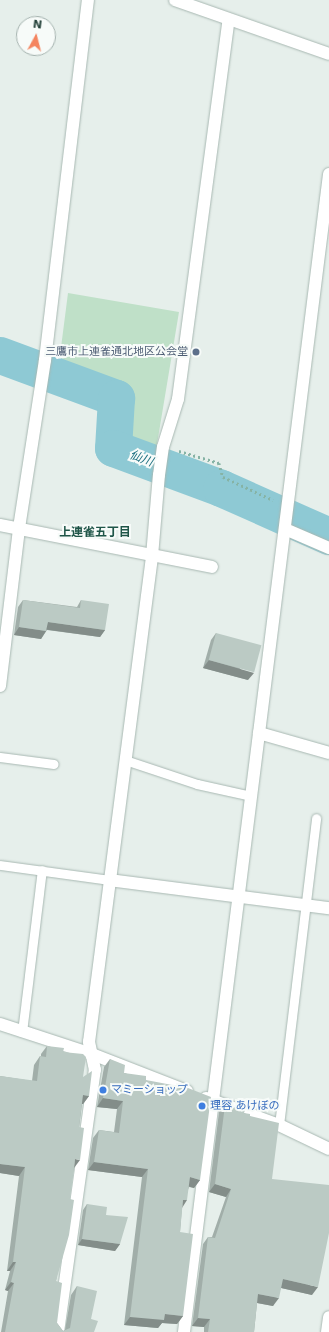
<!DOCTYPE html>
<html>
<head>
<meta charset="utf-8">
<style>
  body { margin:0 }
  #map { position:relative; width:329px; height:1332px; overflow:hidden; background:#e6efeb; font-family:"DejaVu Sans","Noto Sans JP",sans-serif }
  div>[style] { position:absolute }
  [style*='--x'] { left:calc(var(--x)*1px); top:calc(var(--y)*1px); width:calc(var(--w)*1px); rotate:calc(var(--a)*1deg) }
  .green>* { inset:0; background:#bfe0c8 }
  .river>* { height:37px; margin:-18.5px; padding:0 18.5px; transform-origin:18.5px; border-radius:18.5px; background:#8ec9d4 }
  .path>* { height:2.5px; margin-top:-1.25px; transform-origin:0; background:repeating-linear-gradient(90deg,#86b3a5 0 2px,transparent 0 5px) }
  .roads { filter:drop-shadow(0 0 1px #a8b8b2) drop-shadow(0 0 1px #a8b8b2) }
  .service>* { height:9px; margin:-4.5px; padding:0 4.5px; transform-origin:4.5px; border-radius:4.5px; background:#fff }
  .minor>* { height:12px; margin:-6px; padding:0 6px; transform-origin:6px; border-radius:6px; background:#fff }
  .wall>* { inset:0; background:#a1aea9 }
  .shaded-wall>* { inset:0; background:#838d89 }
  .building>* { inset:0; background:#bbcac4; transform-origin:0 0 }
  .dots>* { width:11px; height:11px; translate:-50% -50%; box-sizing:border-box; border:2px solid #f7fbf9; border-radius:50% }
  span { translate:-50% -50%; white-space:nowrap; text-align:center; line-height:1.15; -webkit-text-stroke:4px #f7fbf9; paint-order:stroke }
  .service-label { font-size:11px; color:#4e5e75 }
  .right { translate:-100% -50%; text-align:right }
  .shop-label { font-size:11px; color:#366cbe }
  .left { translate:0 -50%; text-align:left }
  .water-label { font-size:12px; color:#1c6f80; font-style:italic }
  .neighbourhood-label { font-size:12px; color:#1f5548; font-weight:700 }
  .north { position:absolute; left:16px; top:16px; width:40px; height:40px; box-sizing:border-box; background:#f7fbf9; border:1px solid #a3b1ad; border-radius:50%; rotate:7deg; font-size:11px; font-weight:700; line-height:16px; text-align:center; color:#24423a }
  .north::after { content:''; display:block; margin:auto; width:14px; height:18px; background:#f4845f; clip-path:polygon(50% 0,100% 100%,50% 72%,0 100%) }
</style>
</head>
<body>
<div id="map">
  <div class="green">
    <div style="clip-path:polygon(68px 293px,179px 312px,156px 450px,117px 433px,120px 389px,59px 363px)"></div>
  </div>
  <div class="river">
    <div style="--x:0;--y:355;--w:124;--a:20.3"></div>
    <div style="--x:116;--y:398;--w:50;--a:93.4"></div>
    <div style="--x:113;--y:448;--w:115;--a:20.3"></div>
    <div style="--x:221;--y:488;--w:118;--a:24"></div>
  </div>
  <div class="path">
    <div style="--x:179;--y:451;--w:42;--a:16.7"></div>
    <div style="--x:219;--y:463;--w:15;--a:74"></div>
    <div style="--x:223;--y:477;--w:55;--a:24.7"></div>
  </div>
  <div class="roads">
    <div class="service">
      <div style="--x:0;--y:757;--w:54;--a:7.4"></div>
      <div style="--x:125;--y:760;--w:76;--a:18.4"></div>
      <div style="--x:197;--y:784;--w:55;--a:12.5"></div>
      <div style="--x:0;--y:865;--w:110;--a:7.8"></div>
      <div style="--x:22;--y:1032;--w:163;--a:-83"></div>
      <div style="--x:279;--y:1125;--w:309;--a:-83.1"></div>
    </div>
    <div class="minor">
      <div style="--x:175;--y:0;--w:163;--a:19.3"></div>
      <div style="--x:0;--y:525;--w:216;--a:11.2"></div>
      <div style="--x:285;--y:529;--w:48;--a:23.4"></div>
      <div style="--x:0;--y:686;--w:159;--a:-83.1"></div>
      <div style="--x:19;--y:528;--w:170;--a:-81.2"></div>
      <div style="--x:45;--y:360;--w:363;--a:-83.2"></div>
      <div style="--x:259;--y:733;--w:73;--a:15.9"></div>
      <div style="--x:109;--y:880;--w:222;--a:7.3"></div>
      <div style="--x:0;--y:1024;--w:97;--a:18.1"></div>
      <div style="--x:92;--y:1054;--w:102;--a:21.3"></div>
      <div style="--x:206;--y:1098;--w:78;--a:20.3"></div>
      <div style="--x:279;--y:1125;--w:55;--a:25.6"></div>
      <div style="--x:58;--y:1332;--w:265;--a:-82"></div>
      <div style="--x:95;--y:1070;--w:29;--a:-102"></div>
      <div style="--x:89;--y:1042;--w:490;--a:-82.6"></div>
      <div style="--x:152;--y:556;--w:81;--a:-85.1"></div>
      <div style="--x:159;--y:475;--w:28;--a:-82"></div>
      <div style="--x:163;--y:447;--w:50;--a:-72.6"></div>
      <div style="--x:178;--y:399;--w:383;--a:-82.4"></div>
      <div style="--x:184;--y:1332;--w:1167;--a:-82.86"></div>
      <div style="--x:327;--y:1332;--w:15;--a:-82"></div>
    </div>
  </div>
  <div class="wall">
    <div style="clip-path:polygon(23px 600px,77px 607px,81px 600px,105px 630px,100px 637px,47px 630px,41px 639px,14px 635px,18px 607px)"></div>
    <div style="clip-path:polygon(216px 633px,248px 680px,203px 668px,211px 640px)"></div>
    <div style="clip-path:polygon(47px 1046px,63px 1052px,83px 1077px,89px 1096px,83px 1104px,82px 1104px,74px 1167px,56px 1281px,57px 1323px,63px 1331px,65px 1330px,71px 1295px,77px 1286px,91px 1319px,94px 1332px,1px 1332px,8px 1291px,5px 1290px,10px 1271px,7px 1271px,19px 1176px,0 1173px,0 1076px,32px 1081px,34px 1065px,40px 1056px,41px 1056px,41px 1054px)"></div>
    <div style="clip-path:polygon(110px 1059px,124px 1073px,146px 1080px,200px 1180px,194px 1188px,189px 1187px,182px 1207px,180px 1232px,183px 1316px,177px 1324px,162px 1323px,158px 1328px,124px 1325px,142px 1177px,88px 1170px,93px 1138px,99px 1130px,114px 1132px,117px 1109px,97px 1107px,104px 1067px)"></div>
    <div style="clip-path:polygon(225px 1105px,244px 1113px,250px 1116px,312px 1295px,281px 1288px,273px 1306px,257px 1303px,254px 1332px,204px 1332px,204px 1327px,192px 1326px,203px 1244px,208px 1237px,212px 1237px,226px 1197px,209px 1192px,219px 1112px)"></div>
    <div style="clip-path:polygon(87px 1204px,106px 1215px,120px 1244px,115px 1251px,78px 1245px,83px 1210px)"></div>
  </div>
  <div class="shaded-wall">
    <div style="clip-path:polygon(48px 622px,105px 630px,100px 637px,42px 629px)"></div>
    <div style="clip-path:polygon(19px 627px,46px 631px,41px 639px,14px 635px)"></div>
    <div style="clip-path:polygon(209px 660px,254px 673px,248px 680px,203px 668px)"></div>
    <div style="clip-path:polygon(83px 1095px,89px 1096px,83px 1104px,77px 1104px)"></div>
    <div style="clip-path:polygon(103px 1098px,123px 1101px,117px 1109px,97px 1107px)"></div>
    <div style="clip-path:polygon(75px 1159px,80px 1160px,74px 1168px)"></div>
    <div style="clip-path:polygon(94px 1162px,148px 1169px,142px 1177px,88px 1170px)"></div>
    <div style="clip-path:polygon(0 1164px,25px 1167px,19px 1176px,0 1173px)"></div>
    <div style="clip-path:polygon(190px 1177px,200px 1180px,194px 1188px,184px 1185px)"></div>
    <div style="clip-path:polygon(215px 1184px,231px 1189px,226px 1197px,209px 1192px)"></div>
    <div style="clip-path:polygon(183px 1200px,187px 1200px,182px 1208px)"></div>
    <div style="clip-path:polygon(82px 1239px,120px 1244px,115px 1251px,78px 1245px)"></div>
    <div style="clip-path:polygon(13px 1262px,16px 1262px,10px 1271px,7px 1271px)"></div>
    <div style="clip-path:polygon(283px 1279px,318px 1287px,312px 1295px,277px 1287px)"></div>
    <div style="clip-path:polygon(11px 1282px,14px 1283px,8px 1291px,5px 1290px)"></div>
    <div style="clip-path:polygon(258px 1294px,279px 1298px,273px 1306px,252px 1302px)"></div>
    <div style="clip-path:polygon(165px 1314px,183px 1316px,177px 1324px,162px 1323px,158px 1328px,124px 1325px,130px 1317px)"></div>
    <div style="clip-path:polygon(198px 1318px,210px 1319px,204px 1327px,192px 1326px)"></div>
  </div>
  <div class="building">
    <div style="clip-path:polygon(23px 600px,80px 608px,81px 600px,109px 604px,105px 630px,48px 622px,46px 631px,19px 627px)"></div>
    <div style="left:216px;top:633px;width:47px;height:28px;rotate:15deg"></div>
    <div style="clip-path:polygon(47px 1046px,64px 1048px,63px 1052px,83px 1054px,86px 1057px,83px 1077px,92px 1071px,89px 1096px,83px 1095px,79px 1127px,84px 1128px,80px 1160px,75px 1159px,70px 1199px,74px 1200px,69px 1235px,56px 1281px,62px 1283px,57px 1323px,63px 1331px,70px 1328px,77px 1286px,97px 1291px,91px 1319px,98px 1321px,94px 1332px,5px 1332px,14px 1283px,11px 1282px,16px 1262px,13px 1262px,25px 1167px,0 1164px,0 1076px,37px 1081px,40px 1056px,46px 1057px)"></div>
    <div style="clip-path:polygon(110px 1059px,125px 1065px,124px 1073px,146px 1076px,146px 1080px,188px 1088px,211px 1097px,200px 1180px,190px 1177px,187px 1200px,183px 1200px,180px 1232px,193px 1234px,183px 1316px,165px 1314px,164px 1320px,130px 1317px,148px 1169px,94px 1162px,99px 1130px,119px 1133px,123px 1101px,103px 1098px)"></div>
    <div style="clip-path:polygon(225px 1105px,245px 1110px,244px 1113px,250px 1114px,250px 1116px,279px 1123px,272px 1179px,329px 1185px,329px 1233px,318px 1287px,283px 1279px,279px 1298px,258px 1294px,254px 1332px,208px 1332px,210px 1319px,198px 1318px,208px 1237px,215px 1238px,231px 1189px,215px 1184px)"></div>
    <div style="clip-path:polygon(87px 1204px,107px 1207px,106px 1215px,128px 1217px,120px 1244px,82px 1239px)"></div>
  </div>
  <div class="dots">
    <div style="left:196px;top:352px;background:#5c6f8a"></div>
    <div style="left:103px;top:1090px;background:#3f7fe0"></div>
    <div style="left:202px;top:1106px;background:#3f7fe0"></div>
  </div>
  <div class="service-label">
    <span class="right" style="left:188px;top:352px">三鷹市上連雀通北地区公会堂</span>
  </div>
  <div class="shop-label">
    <span class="left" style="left:111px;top:1090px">マミーショップ</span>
    <span class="left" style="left:210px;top:1106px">理容 あけぼの</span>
  </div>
  <div class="water-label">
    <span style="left:141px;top:459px;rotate:20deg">仙川</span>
  </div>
  <div class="neighbourhood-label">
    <span style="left:95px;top:533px">上連雀五丁目</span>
  </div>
  <div class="north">N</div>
</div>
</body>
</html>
